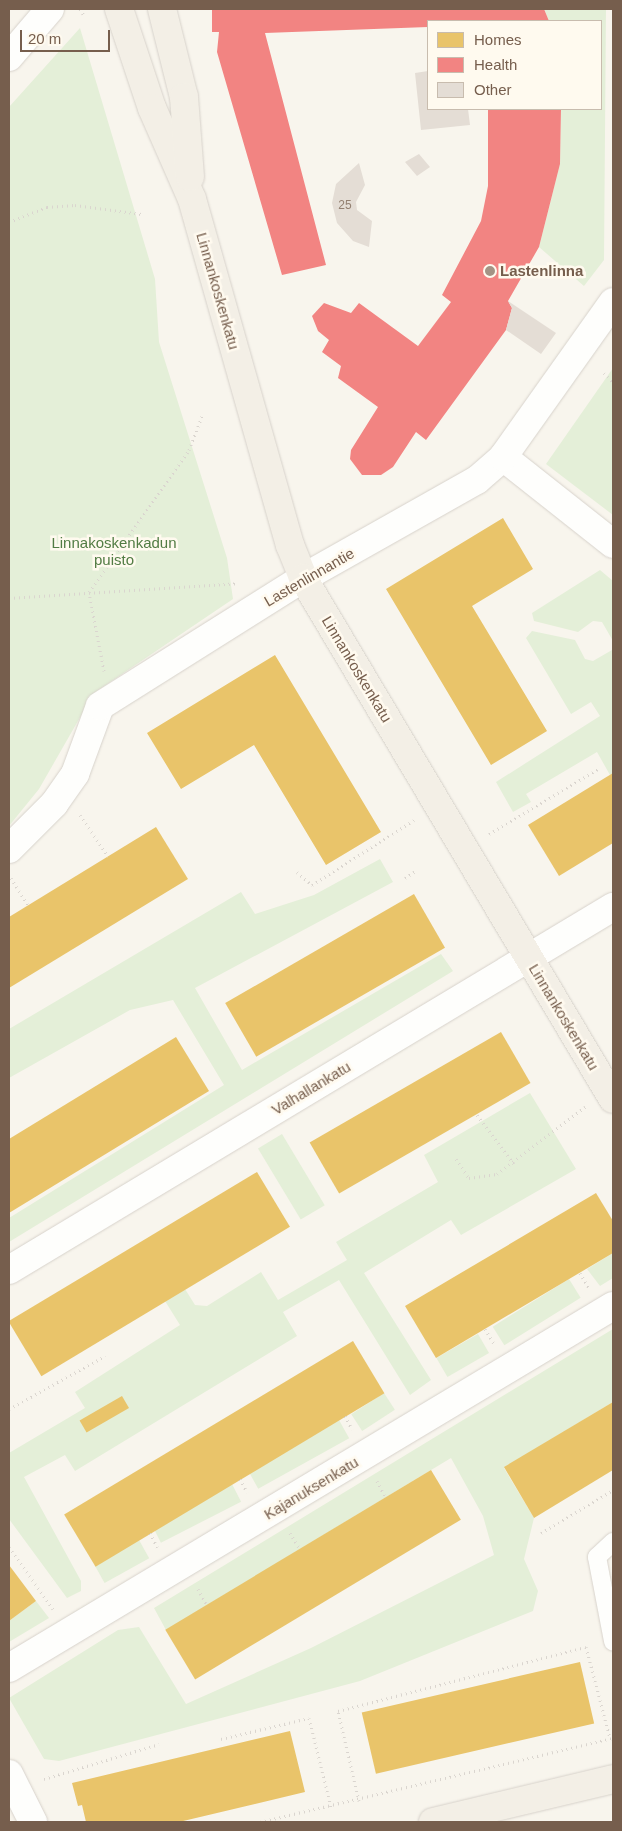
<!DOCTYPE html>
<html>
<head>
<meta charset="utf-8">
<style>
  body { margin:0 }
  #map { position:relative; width:622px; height:1831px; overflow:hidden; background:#f8f5ed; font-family:Arial,sans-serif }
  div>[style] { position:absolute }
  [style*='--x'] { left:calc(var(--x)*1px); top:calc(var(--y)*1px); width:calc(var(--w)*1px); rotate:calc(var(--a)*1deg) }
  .green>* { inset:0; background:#e4efd8; transform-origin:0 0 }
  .homes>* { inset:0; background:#e9c46a; transform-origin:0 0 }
  .health>* { inset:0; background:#f28482 }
  .building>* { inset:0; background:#e4ddd5 }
  .path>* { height:3px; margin-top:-1.5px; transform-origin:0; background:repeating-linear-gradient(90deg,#dad5cf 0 1px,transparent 0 5px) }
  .roads { filter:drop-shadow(0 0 1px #d7d2cb) drop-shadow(0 0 1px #d7d2cb) }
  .lane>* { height:18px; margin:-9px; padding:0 9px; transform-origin:9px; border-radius:9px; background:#fefefc }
  .street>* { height:28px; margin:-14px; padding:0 14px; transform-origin:14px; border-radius:14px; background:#fefefc }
  .primary>* { height:28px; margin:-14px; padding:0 14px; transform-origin:14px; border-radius:14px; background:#f3efe6 }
  .dots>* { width:14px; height:14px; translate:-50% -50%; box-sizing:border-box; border:2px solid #fffaef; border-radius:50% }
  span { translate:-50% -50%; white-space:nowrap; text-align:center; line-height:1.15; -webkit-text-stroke:5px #fffaef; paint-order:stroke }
  .number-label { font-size:12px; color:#938071 }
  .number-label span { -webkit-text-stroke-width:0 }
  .poi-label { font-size:15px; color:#765e4d; font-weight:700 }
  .left { translate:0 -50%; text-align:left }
  .street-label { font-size:15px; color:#765e4d }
  .park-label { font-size:15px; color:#527c44 }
  .frame { position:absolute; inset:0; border:10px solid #765e4d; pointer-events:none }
  .legend { position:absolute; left:427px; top:20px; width:175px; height:90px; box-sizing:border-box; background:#fffaef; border:1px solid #c8bcae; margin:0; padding:6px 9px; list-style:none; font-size:15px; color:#765e4d }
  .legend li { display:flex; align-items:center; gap:10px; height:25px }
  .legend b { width:25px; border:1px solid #c8bcae }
  .scale { position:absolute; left:20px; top:30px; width:90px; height:22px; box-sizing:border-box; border:2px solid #765e4d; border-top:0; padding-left:6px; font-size:15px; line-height:18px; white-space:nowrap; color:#765e4d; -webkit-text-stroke:4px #fffaef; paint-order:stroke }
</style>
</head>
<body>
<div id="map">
  <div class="green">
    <div style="clip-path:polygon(544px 9px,606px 9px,604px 260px,584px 286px,539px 247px,560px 164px,561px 109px,601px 109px,601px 21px,549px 21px)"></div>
    <div style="clip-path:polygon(80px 28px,155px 279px,159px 342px,227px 558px,233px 599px,94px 693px,39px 789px,9px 826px,9px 107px)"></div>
    <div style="clip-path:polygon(613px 368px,613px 515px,546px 464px)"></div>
    <div style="clip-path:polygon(600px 570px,613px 581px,613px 641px,602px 622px,593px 621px,578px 632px,534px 621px,532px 613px)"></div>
    <div style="clip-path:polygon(532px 631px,575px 640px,585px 659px,593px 661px,612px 650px,613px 643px,613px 773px,610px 775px,597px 752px,526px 794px,531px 802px,513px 812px,496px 782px,600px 716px,591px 702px,571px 714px,526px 638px)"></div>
    <div style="clip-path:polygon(380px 859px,393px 882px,195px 988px,242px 1070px,441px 954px,453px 971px,9px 1242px,9px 1218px,224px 1085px,173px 1000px,130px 1010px,9px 1078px,9px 1029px,241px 892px,255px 914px,314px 895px)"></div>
    <div style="clip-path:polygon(530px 1093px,576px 1169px,461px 1235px,451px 1220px,364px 1273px,431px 1380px,410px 1395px,339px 1280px,283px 1312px,297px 1336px,75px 1471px,65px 1455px,24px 1477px,81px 1581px,81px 1591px,67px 1598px,9px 1519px,9px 1453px,85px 1408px,75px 1392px,180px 1325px,165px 1301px,185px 1289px,195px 1305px,207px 1306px,261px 1272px,278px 1300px,347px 1260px,336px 1242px,438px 1182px,424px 1155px)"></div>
    <div style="left:282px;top:1134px;width:83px;height:28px;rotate:59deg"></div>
    <div style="clip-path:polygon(613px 1253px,613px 1278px,600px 1286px,587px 1269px)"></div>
    <div style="left:569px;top:1279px;width:22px;height:90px;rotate:58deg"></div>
    <div style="clip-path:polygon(613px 1329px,613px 1402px,504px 1468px,534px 1518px,524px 1559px,538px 1591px,533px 1611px,360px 1681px,59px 1761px,44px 1759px,9px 1698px,118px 1630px,139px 1627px,186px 1704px,311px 1648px,494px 1555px,483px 1516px,451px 1458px,166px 1630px,154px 1608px)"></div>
    <div style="left:478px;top:1334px;width:22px;height:48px;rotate:60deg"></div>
    <div style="left:384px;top:1393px;width:20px;height:39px;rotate:57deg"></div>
    <div style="left:339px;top:1420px;width:21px;height:104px;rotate:61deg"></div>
    <div style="left:232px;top:1484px;width:20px;height:90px;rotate:63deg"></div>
    <div style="left:139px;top:1540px;width:21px;height:51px;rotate:61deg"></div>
    <div style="clip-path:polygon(36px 1601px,49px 1618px,9px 1642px,9px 1621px)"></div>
  </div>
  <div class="homes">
    <div style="clip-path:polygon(503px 518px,533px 569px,472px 606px,547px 731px,491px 765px,386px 589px)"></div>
    <div style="clip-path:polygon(275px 655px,381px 832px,326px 865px,254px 745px,181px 789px,147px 733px)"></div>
    <div style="clip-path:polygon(613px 773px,613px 843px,559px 876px,528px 825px)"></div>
    <div style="clip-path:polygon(156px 827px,188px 879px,9px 988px,9px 917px)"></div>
    <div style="left:414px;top:894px;width:62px;height:218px;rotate:60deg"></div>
    <div style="left:501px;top:1032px;width:59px;height:221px;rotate:60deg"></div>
    <div style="clip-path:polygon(176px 1037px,209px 1091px,9px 1213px,9px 1139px)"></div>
    <div style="left:257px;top:1172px;width:64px;height:290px;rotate:59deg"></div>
    <div style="clip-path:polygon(596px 1193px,613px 1221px,613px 1253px,436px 1358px,405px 1306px)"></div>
    <div style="left:353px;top:1341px;width:61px;height:337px;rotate:59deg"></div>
    <div style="left:122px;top:1396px;width:14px;height:49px;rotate:60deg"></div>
    <div style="clip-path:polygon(613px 1402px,613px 1470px,534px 1518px,504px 1467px)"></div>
    <div style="left:431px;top:1470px;width:58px;height:310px;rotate:59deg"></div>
    <div style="clip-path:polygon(9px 1565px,36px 1601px,9px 1621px)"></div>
    <div style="left:580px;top:1662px;width:63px;height:224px;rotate:77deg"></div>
    <div style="clip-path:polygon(290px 1731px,305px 1792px,179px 1822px,86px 1822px,82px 1805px,78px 1806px,72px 1783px)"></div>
  </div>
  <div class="health">
    <div style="clip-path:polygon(212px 9px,544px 9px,549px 21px,428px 21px,428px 27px,265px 33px,326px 265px,282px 275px,217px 52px,219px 32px,212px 32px)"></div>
    <div style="clip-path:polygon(488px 109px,561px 109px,560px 164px,539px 247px,508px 301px,512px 308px,506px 330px,426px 440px,416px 432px,393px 467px,381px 475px,362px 475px,350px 459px,351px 450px,378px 407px,338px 378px,341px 366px,322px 352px,329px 340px,318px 331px,312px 316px,324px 303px,351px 313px,359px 303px,418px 346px,451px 302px,442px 295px,481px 221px,488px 186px)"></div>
  </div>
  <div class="building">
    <div style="clip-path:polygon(428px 71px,428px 109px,468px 109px,470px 125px,421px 130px,415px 73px)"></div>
    <div style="clip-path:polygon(419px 154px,430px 167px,417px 176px,405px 162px)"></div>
    <div style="clip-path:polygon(359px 163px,365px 185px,356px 202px,357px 210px,372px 221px,369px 247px,353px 241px,337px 223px,332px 203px,336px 184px)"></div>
    <div style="clip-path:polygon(508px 301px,556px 333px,541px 354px,506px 330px,512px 308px)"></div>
  </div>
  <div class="path">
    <div style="--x:80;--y:9;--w:9;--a:58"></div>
    <div style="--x:9;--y:222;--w:41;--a:-21.5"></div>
    <div style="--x:47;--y:207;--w:28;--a:-4"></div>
    <div style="--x:75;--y:205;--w:67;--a:7.8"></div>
    <div style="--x:604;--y:373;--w:13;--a:45"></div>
    <div style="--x:9;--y:598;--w:229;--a:-3.7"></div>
    <div style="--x:104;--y:671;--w:80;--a:-100.8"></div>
    <div style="--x:89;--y:592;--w:174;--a:-54.8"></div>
    <div style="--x:189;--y:450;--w:39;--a:-69"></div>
    <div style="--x:80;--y:815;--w:50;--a:55.7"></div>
    <div style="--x:489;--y:834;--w:127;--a:-30.8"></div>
    <div style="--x:297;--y:872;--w:20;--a:41"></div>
    <div style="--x:312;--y:885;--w:121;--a:-32.5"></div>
    <div style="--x:11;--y:878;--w:32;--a:58"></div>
    <div style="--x:405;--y:878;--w:14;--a:-34"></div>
    <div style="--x:477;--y:1115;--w:61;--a:52.9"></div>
    <div style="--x:456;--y:1159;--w:23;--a:56"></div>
    <div style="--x:469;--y:1178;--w:28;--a:-8"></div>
    <div style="--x:497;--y:1174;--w:111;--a:-37.3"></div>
    <div style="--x:580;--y:1273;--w:17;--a:59"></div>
    <div style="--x:485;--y:1329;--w:19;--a:58"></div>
    <div style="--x:9;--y:1409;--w:110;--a:-28.9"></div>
    <div style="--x:345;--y:1416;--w:15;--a:62"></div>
    <div style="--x:240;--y:1479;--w:15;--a:62"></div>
    <div style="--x:377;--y:1481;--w:18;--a:63"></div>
    <div style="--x:150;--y:1533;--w:16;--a:63"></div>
    <div style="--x:290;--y:1533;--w:19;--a:58"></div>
    <div style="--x:541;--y:1533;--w:84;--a:-30.8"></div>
    <div style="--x:9;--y:1547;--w:76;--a:54.6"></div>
    <div style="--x:198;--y:1589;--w:18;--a:61"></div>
    <div style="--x:221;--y:1739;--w:90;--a:-13.4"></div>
    <div style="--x:309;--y:1718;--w:92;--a:76.1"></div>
    <div style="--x:44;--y:1779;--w:120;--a:-16.9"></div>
    <div style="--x:359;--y:1801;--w:92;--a:-103.1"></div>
    <div style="--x:338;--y:1711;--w:256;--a:-14.5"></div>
    <div style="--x:586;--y:1647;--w:94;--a:75.2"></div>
    <div style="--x:260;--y:1822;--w:363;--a:-13.4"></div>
  </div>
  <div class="roads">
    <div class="lane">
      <div style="--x:613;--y:1542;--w:22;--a:137"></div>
      <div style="--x:597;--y:1557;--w:86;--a:79.2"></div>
    </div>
    <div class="street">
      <div style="--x:9;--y:57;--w:63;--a:-49.5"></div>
      <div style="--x:503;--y:457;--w:140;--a:38.3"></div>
      <div style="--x:9;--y:849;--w:64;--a:-45"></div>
      <div style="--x:54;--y:804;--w:37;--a:-55"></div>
      <div style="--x:75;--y:774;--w:72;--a:-69.8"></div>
      <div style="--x:100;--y:706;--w:240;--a:-32.2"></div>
      <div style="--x:303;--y:578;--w:200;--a:-29.4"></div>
      <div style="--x:477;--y:480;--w:35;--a:-41"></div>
      <div style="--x:503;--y:457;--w:190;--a:-54.6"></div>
      <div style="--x:9;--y:1270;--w:705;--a:-31.01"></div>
      <div style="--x:9;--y:1668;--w:704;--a:-30.94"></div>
      <div style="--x:9;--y:1774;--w:54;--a:63.4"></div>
    </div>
    <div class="primary">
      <div style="--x:119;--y:9;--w:104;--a:71.6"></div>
      <div style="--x:152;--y:108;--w:99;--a:66.3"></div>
      <div style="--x:192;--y:199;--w:360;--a:74.2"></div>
      <div style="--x:290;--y:545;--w:35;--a:68"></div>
      <div style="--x:303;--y:578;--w:606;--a:59.25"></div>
      <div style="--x:162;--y:9;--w:91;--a:76"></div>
      <div style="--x:184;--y:97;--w:80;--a:85.7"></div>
      <div style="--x:433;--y:1822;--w:185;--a:-13.4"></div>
    </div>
  </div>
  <div class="dots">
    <div style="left:490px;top:271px;background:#a49385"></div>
  </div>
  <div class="number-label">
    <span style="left:345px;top:206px">25</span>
  </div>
  <div class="poi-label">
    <span class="left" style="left:500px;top:271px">Lastenlinna</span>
  </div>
  <div class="street-label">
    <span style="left:218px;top:291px;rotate:74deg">Linnankoskenkatu</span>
    <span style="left:309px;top:577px;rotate:-30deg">Lastenlinnantie</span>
    <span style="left:357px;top:669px;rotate:59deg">Linnankoskenkatu</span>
    <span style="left:564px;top:1017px;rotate:59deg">Linnankoskenkatu</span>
    <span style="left:311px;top:1088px;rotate:-31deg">Valhallankatu</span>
    <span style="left:311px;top:1488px;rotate:-31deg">Kajanuksenkatu</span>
  </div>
  <div class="park-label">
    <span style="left:114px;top:551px">Linnakoskenkadun<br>puisto</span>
  </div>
  <div class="frame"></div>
  <ul class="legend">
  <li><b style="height:14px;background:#e9c46a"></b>Homes</li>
  <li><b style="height:14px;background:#f28482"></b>Health</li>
  <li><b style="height:14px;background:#e4ddd5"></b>Other</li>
  </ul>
  <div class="scale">20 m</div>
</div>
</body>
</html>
